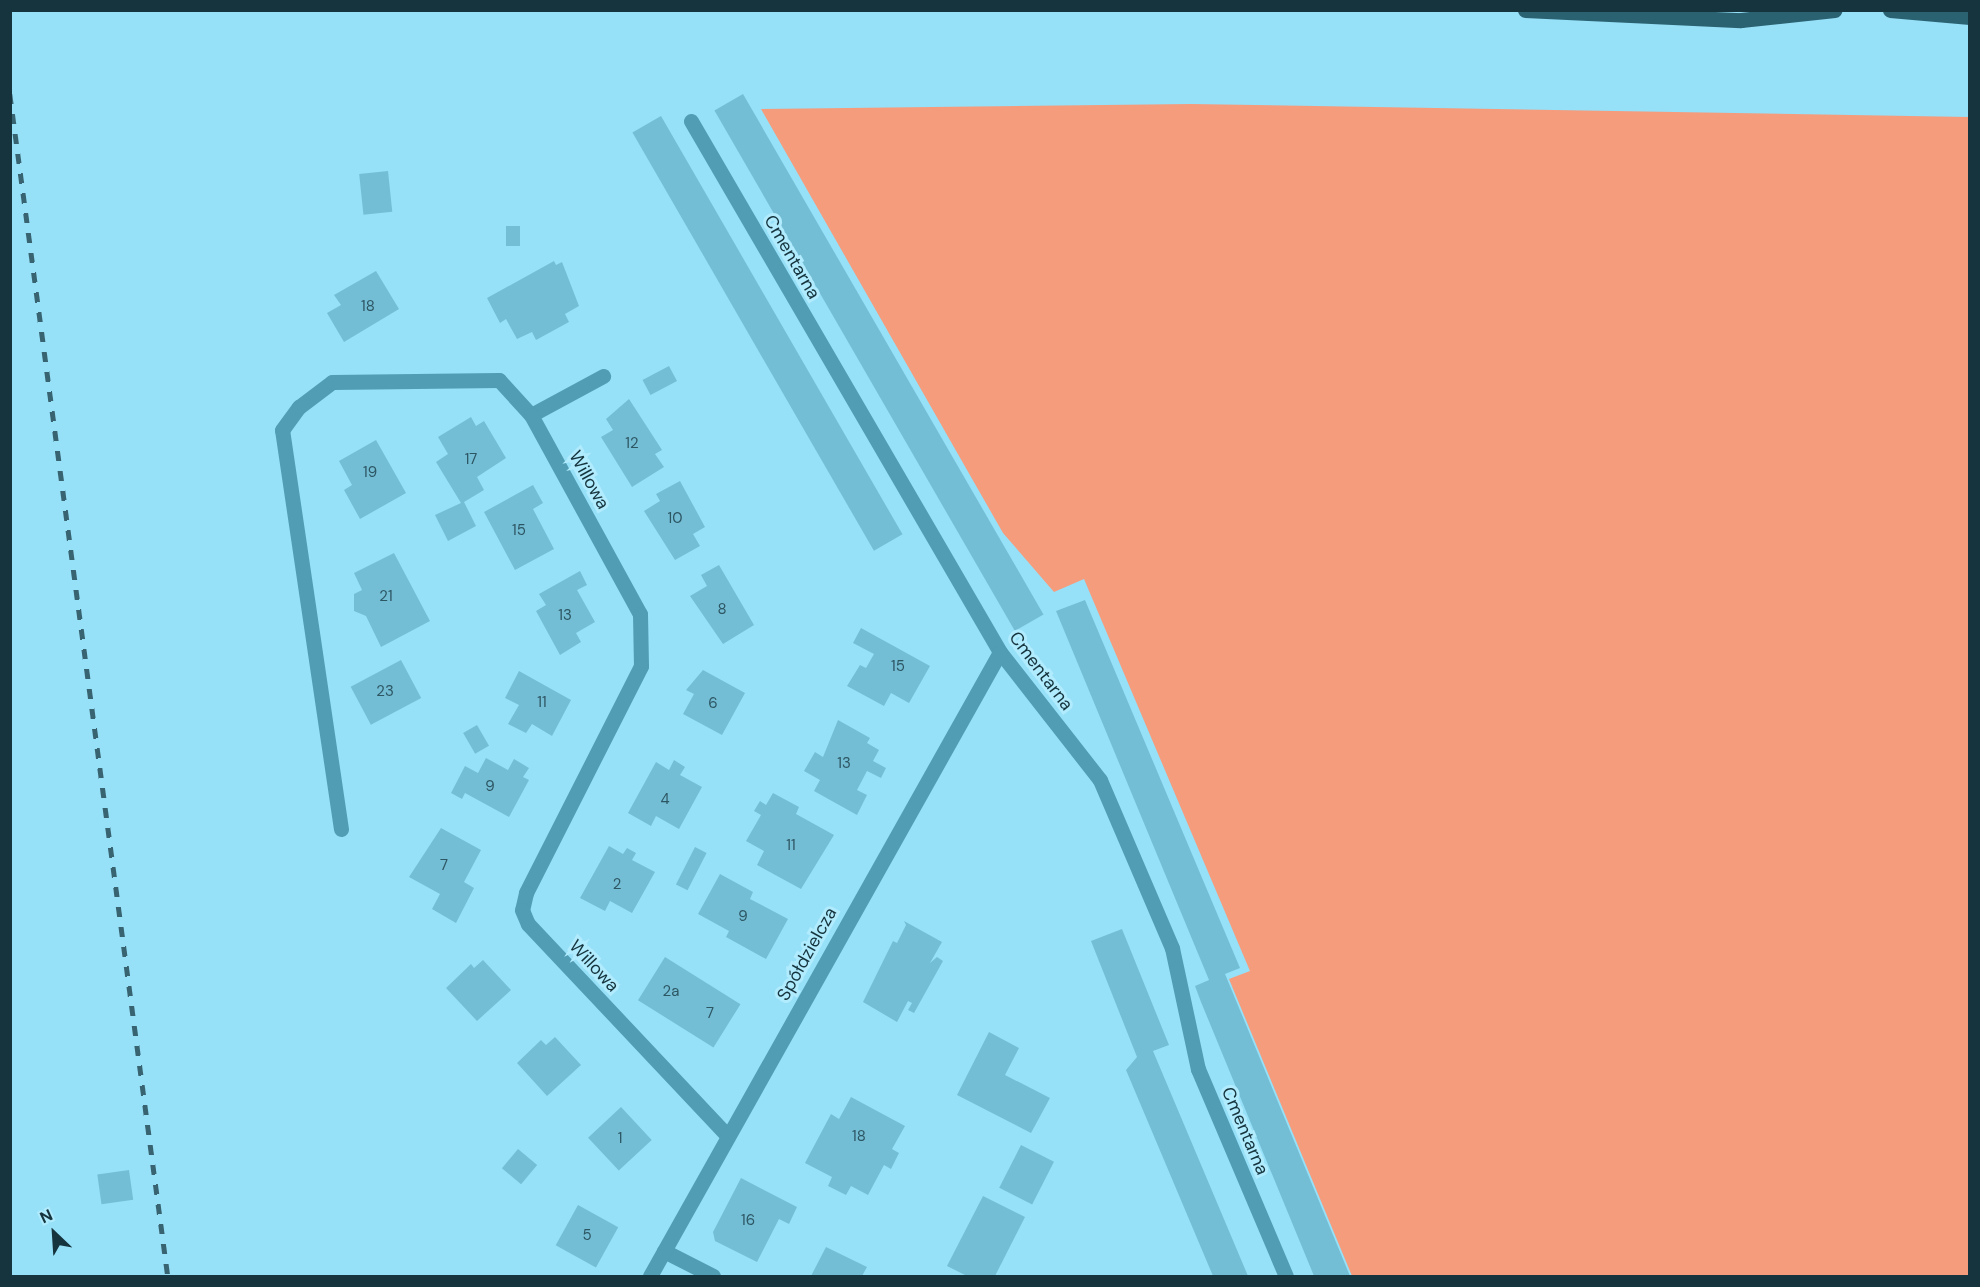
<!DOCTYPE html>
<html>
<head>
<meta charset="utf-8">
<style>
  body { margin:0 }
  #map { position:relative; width:1980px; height:1287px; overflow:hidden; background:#96e0f8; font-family:"DM Sans",sans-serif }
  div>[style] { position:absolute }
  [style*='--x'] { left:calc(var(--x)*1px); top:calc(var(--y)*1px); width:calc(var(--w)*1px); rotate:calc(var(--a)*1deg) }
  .green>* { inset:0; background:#f59c7d }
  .building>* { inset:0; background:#74bed5; transform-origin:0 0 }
  .minor>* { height:15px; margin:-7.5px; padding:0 7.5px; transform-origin:7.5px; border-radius:7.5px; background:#509db4 }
  .major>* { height:15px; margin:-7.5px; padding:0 7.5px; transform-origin:7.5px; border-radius:7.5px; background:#2b6272 }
  .rail>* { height:4.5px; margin-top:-2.25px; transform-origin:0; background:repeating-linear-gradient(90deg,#386370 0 10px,transparent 0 20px) }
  span { translate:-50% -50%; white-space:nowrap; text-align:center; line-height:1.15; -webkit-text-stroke:6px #b1ebfe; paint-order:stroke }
  .number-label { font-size:15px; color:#2d5663 }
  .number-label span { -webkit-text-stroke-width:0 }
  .street-label { font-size:18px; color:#15343d }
  .frame { position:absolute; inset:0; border:12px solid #15343d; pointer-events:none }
  .north { position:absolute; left:24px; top:1203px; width:60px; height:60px; -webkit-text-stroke:4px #b1ebfe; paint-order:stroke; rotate:335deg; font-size:16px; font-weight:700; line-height:24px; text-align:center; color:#15343d }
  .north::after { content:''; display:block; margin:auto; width:21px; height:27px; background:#15343d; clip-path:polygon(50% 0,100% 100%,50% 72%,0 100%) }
</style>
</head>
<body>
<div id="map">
  <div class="green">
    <div style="clip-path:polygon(1191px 104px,1969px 117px,1969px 1276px,1352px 1276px,1229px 979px,1250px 971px,1084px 579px,1054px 592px,1003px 533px,761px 109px)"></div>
  </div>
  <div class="building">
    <div style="left:743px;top:94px;width:601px;height:33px;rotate:60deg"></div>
    <div style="left:661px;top:116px;width:483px;height:33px;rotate:60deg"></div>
    <div style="left:388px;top:171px;width:41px;height:29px;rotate:84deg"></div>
    <div style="left:506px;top:226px;width:14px;height:20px"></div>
    <div style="clip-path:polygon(554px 261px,556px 265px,562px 262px,579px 306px,565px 314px,569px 322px,536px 340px,532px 332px,517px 339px,506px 319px,500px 323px,487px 298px)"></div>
    <div style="clip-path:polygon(376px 271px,399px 309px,344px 342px,327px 313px,341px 305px,334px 295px)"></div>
    <div style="left:669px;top:366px;width:17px;height:30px;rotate:62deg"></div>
    <div style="clip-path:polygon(629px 399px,662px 450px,655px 454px,664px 467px,632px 487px,601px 437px,613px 430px,606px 419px)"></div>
    <div style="clip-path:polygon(471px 417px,476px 426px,484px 421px,506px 458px,477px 477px,484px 490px,464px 502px,476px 526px,448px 541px,435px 515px,461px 503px,436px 462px,448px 454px,438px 437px)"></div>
    <div style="clip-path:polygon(376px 440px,406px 493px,360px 519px,344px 490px,352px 485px,339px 461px)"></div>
    <div style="clip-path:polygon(680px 481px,705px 527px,693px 534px,700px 546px,675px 560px,644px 511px,660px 501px,656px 494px)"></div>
    <div style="clip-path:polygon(533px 485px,543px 503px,533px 509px,554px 549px,515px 570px,484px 512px)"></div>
    <div style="clip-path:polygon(394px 553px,430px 621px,381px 647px,366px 616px,354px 611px,354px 594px,362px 590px,354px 573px)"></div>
    <div style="clip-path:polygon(719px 565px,754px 625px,723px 644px,690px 596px,707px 586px,701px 575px)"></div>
    <div style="clip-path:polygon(580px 571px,587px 585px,577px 590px,595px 622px,576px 633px,581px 642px,560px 655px,536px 611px,546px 605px,539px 594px)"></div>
    <div style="clip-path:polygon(1085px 600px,1240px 968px,1225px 974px,1350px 1276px,1314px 1276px,1201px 1002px,1195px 986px,1209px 980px,1056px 611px)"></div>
    <div style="clip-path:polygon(861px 628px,930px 666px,909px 703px,891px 693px,884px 706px,847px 686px,860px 665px,866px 668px,874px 654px,853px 643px)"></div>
    <div style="left:401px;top:660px;width:43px;height:57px;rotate:62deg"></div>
    <div style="clip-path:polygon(703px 670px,745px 693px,722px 735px,683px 714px,694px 694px,686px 690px)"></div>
    <div style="clip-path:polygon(519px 671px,571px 700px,552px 736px,532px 724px,526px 733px,508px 724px,519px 705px,505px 698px)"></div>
    <div style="clip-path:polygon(838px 720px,870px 738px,867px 743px,879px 750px,873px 761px,886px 768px,881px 778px,867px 771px,857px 790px,867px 795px,857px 815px,814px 791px,820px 780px,804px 771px,815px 752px,823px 757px)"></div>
    <div style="left:477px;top:725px;width:24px;height:16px;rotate:60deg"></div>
    <div style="clip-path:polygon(486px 758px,508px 770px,514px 759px,529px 768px,523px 777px,529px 780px,509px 817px,465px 793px,462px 799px,451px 793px,465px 766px,478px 773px)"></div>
    <div style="clip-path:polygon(674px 760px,685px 767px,680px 775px,702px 787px,679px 829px,656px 816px,651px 826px,628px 813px,656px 762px,669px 770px)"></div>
    <div style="clip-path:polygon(773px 793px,799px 807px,796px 814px,834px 835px,801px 889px,757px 865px,764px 851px,746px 841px,761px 815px,754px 811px,760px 801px,766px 805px)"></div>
    <div style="clip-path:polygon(441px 828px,481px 850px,464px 882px,474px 888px,456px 923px,432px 909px,440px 894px,409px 877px)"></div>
    <div style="clip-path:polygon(609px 846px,623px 854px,627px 848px,636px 853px,632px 860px,655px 872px,632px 913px,610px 901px,605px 911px,580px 898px)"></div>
    <div style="left:695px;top:847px;width:13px;height:42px;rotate:27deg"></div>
    <div style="clip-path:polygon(720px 874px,753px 892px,750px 899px,788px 919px,766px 959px,726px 937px,729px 931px,698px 914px)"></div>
    <div style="clip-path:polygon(904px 921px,942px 942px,930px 963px,937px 957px,943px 961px,914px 1013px,908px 1010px,912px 1003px,908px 1001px,897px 1022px,863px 1002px,893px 941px,897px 943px,906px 925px)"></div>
    <div style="clip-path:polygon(1122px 929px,1169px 1045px,1153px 1051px,1248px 1276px,1213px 1276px,1126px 1070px,1137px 1057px,1091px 941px)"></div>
    <div style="left:665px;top:957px;width:89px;height:51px;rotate:32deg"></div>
    <div style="clip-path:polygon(483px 960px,511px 990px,477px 1021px,446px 988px,471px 964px,474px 968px)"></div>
    <div style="clip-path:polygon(989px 1032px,1019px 1048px,1005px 1075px,1050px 1098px,1031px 1133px,957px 1095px)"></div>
    <div style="clip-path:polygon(555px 1037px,581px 1065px,547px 1096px,517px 1063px,541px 1040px,546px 1045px)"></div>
    <div style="clip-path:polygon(851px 1097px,905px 1126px,892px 1149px,899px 1153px,891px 1169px,884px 1165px,868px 1195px,851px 1186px,846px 1195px,828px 1186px,832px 1177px,805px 1163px,831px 1114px,839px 1119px)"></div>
    <div style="left:621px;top:1107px;width:45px;height:45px;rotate:47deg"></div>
    <div style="left:1021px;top:1145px;width:37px;height:48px;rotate:27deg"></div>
    <div style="left:518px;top:1149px;width:25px;height:25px;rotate:40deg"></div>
    <div style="left:129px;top:1170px;width:30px;height:32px;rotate:82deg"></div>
    <div style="clip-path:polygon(741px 1178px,797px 1207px,789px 1224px,779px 1219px,757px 1262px,715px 1241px,713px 1232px)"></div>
    <div style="clip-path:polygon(983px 1196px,1025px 1217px,995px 1276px,967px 1276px,947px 1266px)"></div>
    <div style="left:578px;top:1205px;width:46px;height:46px;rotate:29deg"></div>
    <div style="clip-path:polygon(826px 1247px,867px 1267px,862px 1276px,811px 1276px)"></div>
  </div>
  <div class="minor">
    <div style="--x:691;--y:121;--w:614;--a:59.8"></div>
    <div style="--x:1000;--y:652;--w:162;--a:52"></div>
    <div style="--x:1100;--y:780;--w:183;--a:66.8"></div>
    <div style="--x:1172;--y:948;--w:124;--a:77.9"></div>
    <div style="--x:1198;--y:1069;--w:225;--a:67"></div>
    <div style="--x:531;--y:415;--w:82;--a:-28.4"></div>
    <div style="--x:341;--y:829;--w:403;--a:-98.4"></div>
    <div style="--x:282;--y:430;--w:29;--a:-54"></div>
    <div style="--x:299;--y:407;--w:41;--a:-37.1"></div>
    <div style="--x:332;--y:382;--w:167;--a:-0.7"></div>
    <div style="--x:499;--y:380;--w:47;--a:47.6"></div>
    <div style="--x:531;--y:415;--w:227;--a:61.3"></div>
    <div style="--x:640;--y:614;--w:52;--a:88.9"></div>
    <div style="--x:641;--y:666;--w:254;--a:116.9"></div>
    <div style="--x:526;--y:893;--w:17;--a:103"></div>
    <div style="--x:522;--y:910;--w:15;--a:67"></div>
    <div style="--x:528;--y:924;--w:290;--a:46.7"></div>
    <div style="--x:664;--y:1251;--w:55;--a:27"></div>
    <div style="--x:650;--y:1276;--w:715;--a:-60.71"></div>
  </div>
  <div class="major">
    <div style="--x:1525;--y:10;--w:216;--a:2.7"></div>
    <div style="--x:1741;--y:20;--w:94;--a:-6.1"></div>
    <div style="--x:1890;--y:10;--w:80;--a:5"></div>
  </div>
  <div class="rail">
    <div style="--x:10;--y:94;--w:1193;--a:82.39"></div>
  </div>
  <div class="number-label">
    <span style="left:368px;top:307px">18</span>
    <span style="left:632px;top:444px">12</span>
    <span style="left:471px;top:460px">17</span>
    <span style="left:370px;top:473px">19</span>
    <span style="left:675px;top:519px">10</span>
    <span style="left:519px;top:531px">15</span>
    <span style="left:386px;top:597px">21</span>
    <span style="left:722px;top:610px">8</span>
    <span style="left:565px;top:616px">13</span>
    <span style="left:898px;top:667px">15</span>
    <span style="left:385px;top:692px">23</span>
    <span style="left:542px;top:703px">11</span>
    <span style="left:713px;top:704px">6</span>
    <span style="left:844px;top:764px">13</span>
    <span style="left:490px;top:787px">9</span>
    <span style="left:665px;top:800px">4</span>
    <span style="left:791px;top:846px">11</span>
    <span style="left:444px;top:866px">7</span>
    <span style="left:617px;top:885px">2</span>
    <span style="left:743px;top:917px">9</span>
    <span style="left:671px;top:992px">2a</span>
    <span style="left:710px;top:1014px">7</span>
    <span style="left:859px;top:1137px">18</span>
    <span style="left:620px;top:1139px">1</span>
    <span style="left:748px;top:1221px">16</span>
    <span style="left:587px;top:1236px">5</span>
  </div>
  <div class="street-label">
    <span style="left:792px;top:257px;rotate:60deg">Cmentarna</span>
    <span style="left:589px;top:480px;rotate:61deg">Willowa</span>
    <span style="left:1041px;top:671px;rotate:53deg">Cmentarna</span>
    <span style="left:807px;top:954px;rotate:-61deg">Spółdzielcza</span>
    <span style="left:594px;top:966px;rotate:47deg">Willowa</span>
    <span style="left:1245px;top:1131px;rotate:67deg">Cmentarna</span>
  </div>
  <div class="frame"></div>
  <div class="north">N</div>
</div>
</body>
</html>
